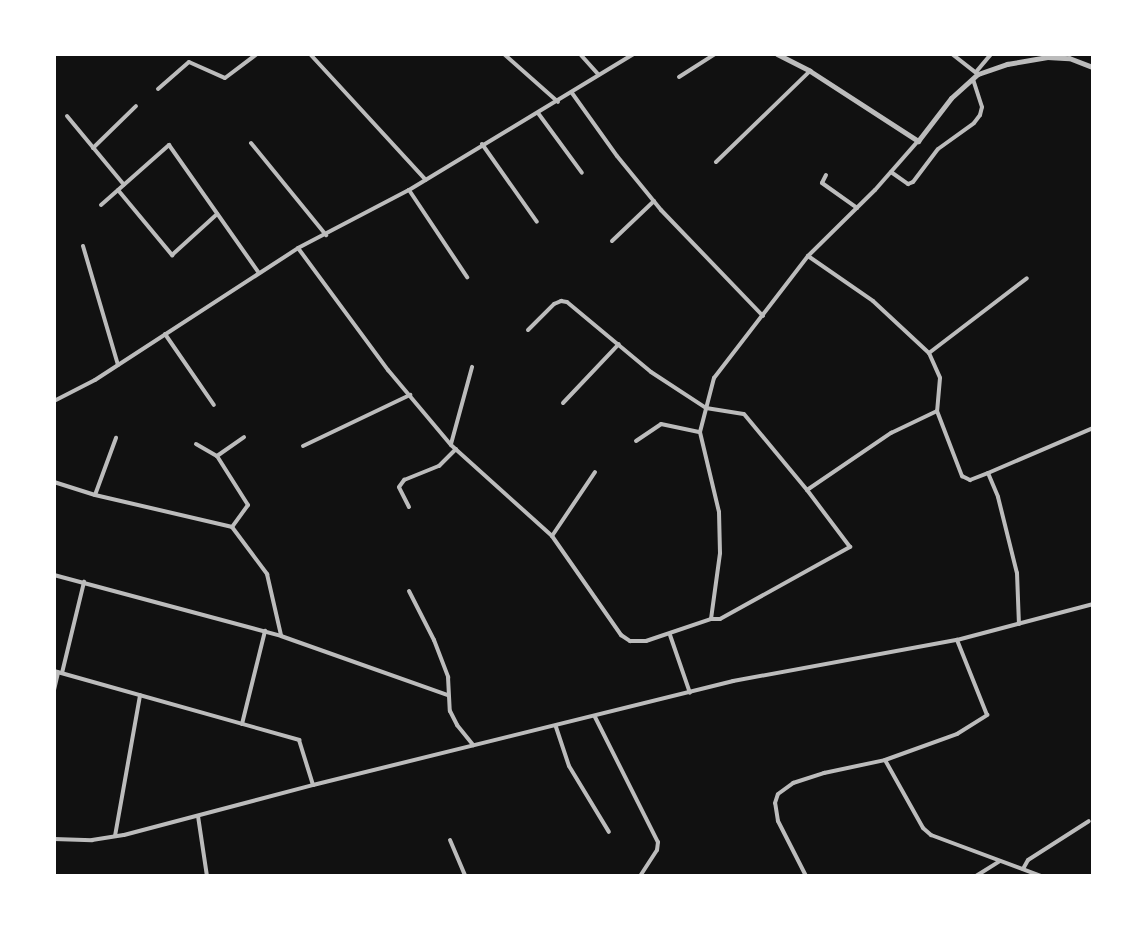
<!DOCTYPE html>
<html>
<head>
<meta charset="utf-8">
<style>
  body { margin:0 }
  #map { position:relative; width:1147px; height:930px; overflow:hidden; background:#111; font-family:"IBM Plex Serif",serif }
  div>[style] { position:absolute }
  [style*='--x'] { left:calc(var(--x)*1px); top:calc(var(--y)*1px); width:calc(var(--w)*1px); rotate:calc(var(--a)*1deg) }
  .minor>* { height:4px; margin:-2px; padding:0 2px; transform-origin:2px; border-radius:2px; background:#bcbcbc }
  .tertiary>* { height:5px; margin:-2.5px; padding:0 2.5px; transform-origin:2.5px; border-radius:2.5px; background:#bcbcbc }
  span { translate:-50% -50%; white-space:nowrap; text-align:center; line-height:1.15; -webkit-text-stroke:4.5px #fff; paint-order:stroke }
  .frame { position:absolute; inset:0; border:56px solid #fff; pointer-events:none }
</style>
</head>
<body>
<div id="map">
  <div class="minor">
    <div style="--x:310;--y:54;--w:171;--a:47.4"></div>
    <div style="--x:504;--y:54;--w:72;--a:41.6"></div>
    <div style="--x:580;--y:54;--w:28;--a:48"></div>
    <div style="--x:952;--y:54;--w:33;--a:38"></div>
    <div style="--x:976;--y:72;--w:23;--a:-50"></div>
    <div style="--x:679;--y:77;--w:43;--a:-32.6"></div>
    <div style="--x:158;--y:89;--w:41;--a:-41.1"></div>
    <div style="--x:189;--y:62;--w:39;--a:24"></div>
    <div style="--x:225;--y:78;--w:40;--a:-37"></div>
    <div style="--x:572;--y:93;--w:77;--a:54.5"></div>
    <div style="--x:617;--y:156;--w:70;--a:50.8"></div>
    <div style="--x:661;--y:210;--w:147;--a:46.1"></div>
    <div style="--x:538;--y:113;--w:74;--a:53.7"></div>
    <div style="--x:67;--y:116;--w:89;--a:50.4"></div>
    <div style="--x:251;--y:143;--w:119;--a:50.8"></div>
    <div style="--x:482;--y:144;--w:95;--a:54.8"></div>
    <div style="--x:93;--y:148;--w:60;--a:-44.3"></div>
    <div style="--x:716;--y:162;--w:131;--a:-44.1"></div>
    <div style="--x:891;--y:172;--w:21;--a:35"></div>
    <div style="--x:908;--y:184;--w:5;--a:-22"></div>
    <div style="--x:913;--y:182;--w:41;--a:-52.9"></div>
    <div style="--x:938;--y:149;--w:44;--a:-35.8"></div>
    <div style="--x:974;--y:123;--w:10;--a:-53"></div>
    <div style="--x:980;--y:115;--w:8;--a:-76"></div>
    <div style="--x:982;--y:107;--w:29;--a:-108"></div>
    <div style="--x:826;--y:175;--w:9;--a:117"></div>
    <div style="--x:822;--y:183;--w:43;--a:35.5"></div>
    <div style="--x:118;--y:190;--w:85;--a:50.3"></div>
    <div style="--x:172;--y:255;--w:61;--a:-42.3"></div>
    <div style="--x:409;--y:190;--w:105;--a:56.3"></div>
    <div style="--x:101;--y:205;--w:91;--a:-41.4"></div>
    <div style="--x:169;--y:145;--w:156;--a:54.9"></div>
    <div style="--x:612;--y:241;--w:58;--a:-43.6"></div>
    <div style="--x:83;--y:246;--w:124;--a:73.6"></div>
    <div style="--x:298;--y:248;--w:152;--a:53.6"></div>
    <div style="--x:388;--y:370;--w:98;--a:50"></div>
    <div style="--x:451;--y:445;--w:136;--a:42"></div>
    <div style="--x:552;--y:536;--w:121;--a:55.1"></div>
    <div style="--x:621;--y:635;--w:11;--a:34"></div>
    <div style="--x:630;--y:641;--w:16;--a:0"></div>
    <div style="--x:646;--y:641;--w:69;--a:-18.7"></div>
    <div style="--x:711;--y:619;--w:67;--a:-82.2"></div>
    <div style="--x:720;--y:553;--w:41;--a:-91.4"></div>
    <div style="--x:719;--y:512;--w:82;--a:-103.4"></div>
    <div style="--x:700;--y:432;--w:56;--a:-75.5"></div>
    <div style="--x:714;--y:378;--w:154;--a:-52.4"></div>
    <div style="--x:808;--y:256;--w:94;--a:-44.6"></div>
    <div style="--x:875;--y:190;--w:65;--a:-48.7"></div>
    <div style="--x:808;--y:256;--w:79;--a:34.7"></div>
    <div style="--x:873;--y:301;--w:76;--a:42.9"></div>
    <div style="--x:929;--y:353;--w:27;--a:66"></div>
    <div style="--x:940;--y:378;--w:33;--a:95"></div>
    <div style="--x:528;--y:330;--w:37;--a:-45"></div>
    <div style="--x:554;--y:304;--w:8;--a:-23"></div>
    <div style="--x:561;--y:301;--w:6;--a:9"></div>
    <div style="--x:567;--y:302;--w:109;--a:39.8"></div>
    <div style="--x:651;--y:372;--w:66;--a:33.2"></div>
    <div style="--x:706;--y:408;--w:38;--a:9"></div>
    <div style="--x:744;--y:414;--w:99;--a:50.3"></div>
    <div style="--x:807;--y:490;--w:102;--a:-34.2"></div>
    <div style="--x:891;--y:433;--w:51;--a:-25.6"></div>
    <div style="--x:937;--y:411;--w:70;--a:69"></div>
    <div style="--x:962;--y:476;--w:9;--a:27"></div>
    <div style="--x:970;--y:480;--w:19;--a:-21"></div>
    <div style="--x:988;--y:473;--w:26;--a:67"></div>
    <div style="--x:998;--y:497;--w:78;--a:76"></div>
    <div style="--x:1017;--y:573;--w:51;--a:87.8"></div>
    <div style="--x:165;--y:334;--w:86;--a:55.4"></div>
    <div style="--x:929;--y:353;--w:123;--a:-37.4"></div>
    <div style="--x:54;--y:401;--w:46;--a:-27.1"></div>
    <div style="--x:95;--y:380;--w:242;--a:-33"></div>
    <div style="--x:298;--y:248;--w:125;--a:-27.6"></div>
    <div style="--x:409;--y:190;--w:263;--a:-31.2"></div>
    <div style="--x:563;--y:403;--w:81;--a:-46.5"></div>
    <div style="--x:636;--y:441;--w:30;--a:-34"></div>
    <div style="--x:661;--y:424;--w:40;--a:12"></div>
    <div style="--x:196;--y:444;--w:24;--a:30"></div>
    <div style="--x:217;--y:456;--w:58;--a:57.7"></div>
    <div style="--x:248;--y:505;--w:27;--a:126"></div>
    <div style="--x:451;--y:444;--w:80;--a:-74.7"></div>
    <div style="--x:303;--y:446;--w:119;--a:-25.5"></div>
    <div style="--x:217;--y:456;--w:33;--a:-35"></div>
    <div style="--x:988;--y:473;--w:114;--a:-23.2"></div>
    <div style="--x:54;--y:482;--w:43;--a:17.6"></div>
    <div style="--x:95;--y:495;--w:141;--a:13.1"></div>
    <div style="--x:232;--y:527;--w:59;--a:53.3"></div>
    <div style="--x:267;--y:574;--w:63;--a:77.1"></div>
    <div style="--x:95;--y:495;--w:61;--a:-69.8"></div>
    <div style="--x:409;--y:507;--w:22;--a:-117"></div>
    <div style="--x:399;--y:487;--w:9;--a:-54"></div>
    <div style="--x:404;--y:480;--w:38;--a:-22"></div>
    <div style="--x:439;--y:466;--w:24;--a:-45"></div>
    <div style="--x:552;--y:536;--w:77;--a:-56.1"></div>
    <div style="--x:54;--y:575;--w:235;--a:15"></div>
    <div style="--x:281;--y:636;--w:177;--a:19.5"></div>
    <div style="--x:409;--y:591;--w:55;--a:63"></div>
    <div style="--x:434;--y:640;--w:40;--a:69"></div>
    <div style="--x:448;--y:677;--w:34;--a:87"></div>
    <div style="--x:450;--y:711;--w:16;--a:63"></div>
    <div style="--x:457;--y:725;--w:26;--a:51"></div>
    <div style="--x:711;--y:619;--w:9;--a:0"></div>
    <div style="--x:720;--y:619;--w:149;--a:-29"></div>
    <div style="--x:850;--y:547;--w:71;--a:-127"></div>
    <div style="--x:670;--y:635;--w:61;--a:71"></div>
    <div style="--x:54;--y:671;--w:255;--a:15.7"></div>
    <div style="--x:299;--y:740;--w:47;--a:72.7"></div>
    <div style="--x:62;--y:673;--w:94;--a:-76.4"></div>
    <div style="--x:54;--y:690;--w:18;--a:-77"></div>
    <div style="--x:595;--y:717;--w:140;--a:63.3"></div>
    <div style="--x:658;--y:842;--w:8;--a:97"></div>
    <div style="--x:657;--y:850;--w:31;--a:123"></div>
    <div style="--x:242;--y:724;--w:96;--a:-76.1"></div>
    <div style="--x:556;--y:727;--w:41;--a:71.6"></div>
    <div style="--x:569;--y:766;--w:77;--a:58.8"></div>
    <div style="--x:885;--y:760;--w:78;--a:60.8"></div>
    <div style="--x:923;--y:828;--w:11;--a:41"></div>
    <div style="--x:931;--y:835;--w:117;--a:20.4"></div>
    <div style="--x:198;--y:816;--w:61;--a:81.5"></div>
    <div style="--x:115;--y:836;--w:143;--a:-79.9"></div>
    <div style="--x:54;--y:839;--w:38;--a:2"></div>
    <div style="--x:92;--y:840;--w:32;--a:-9"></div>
    <div style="--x:124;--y:835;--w:196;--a:-14.8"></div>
    <div style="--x:313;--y:785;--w:433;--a:-13.9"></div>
    <div style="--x:733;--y:681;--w:228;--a:-10.4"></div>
    <div style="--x:957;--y:640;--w:141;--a:-14.8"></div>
    <div style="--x:450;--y:840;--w:39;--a:67"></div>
    <div style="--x:1023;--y:869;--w:10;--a:-61"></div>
    <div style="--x:1028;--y:860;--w:72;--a:-32.6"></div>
    <div style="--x:806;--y:876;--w:62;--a:-117"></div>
    <div style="--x:778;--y:821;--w:18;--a:-99"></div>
    <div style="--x:775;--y:803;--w:9;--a:-72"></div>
    <div style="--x:778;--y:794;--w:19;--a:-36"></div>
    <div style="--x:793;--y:783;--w:33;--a:-18"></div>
    <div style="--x:824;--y:773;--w:62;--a:-12"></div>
    <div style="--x:885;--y:760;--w:77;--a:-19.9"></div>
    <div style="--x:957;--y:734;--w:36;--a:-32"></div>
    <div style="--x:987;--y:715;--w:81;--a:-111.8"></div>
    <div style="--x:976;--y:876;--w:28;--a:-32"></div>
  </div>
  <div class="tertiary">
    <div style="--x:777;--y:54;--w:37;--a:27"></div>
    <div style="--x:810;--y:71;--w:129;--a:32.9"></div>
    <div style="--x:918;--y:141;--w:54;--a:-52.5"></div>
    <div style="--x:951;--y:98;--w:36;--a:-42"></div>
    <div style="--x:978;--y:74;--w:31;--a:-19"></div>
    <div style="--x:1007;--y:64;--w:41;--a:-9.9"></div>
    <div style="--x:1047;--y:57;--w:22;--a:3"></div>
    <div style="--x:1069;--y:58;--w:26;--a:21"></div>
  </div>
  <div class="frame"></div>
</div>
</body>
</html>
